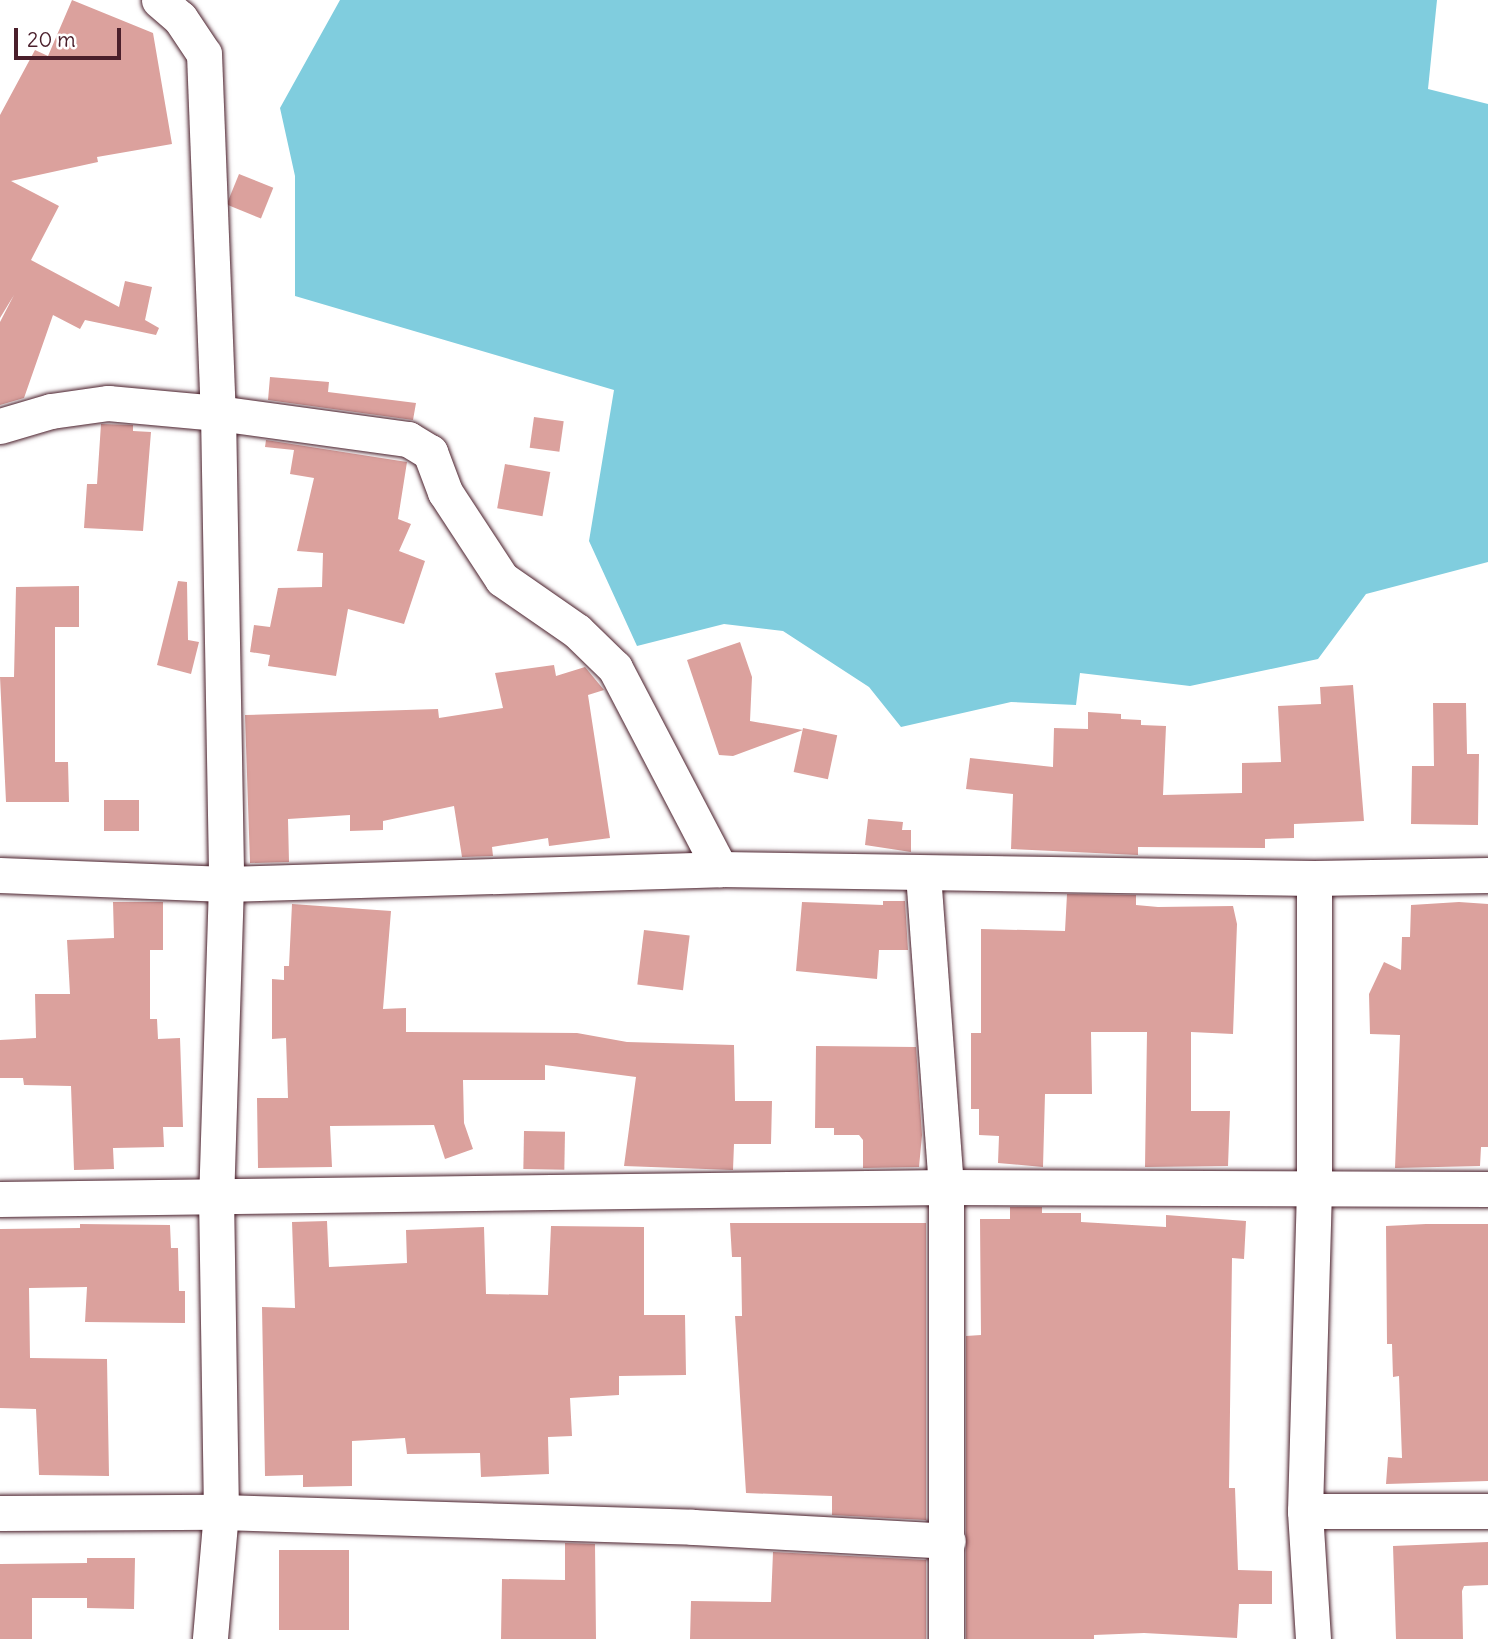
<!DOCTYPE html>
<html>
<head>
<meta charset="utf-8">
<style>
  body { margin:0 }
  #map { position:relative; width:1488px; height:1639px; overflow:hidden; background:#fff; font-family:Delius,sans-serif }
  div>[style] { position:absolute }
  [style*='--x'] { left:calc(var(--x)*1px); top:calc(var(--y)*1px); width:calc(var(--w)*1px); rotate:calc(var(--a)*1deg) }
  .water>* { inset:0; background:#80cdde }
  .building>* { inset:0; background:#dba19d; transform-origin:0 0 }
  .roads { filter:drop-shadow(0 0 2px #4a1f2b) drop-shadow(0 0 2px #4a1f2b) }
  .minor>* { height:35px; margin:-17.5px; padding:0 17.5px; transform-origin:17.5px; border-radius:17.5px; background:#fff }
  span { translate:-50% -50%; white-space:nowrap; text-align:center; line-height:1.15; -webkit-text-stroke:6px #fff; paint-order:stroke }
  .scale { position:absolute; left:14px; top:28px; width:107px; height:32px; box-sizing:border-box; border:4px solid #4a1f2b; border-top:0; padding-left:9px; font-size:21px; line-height:24px; white-space:nowrap; color:#4a1f2b; -webkit-text-stroke:5px #fff; paint-order:stroke }
</style>
</head>
<body>
<div id="map">
  <div class="water">
    <div style="clip-path:polygon(340px 0,1437px 0,1428px 89px,1488px 104px,1488px 562px,1366px 594px,1318px 659px,1190px 686px,1080px 673px,1076px 705px,1011px 702px,901px 727px,869px 687px,783px 631px,724px 624px,637px 646px,589px 541px,614px 390px,295px 296px,295px 176px,280px 108px)"></div>
  </div>
  <div class="building">
    <div style="clip-path:polygon(72px 0,153px 33px,172px 144px,97px 157px,98px 162px,11px 181px,59px 206px,31px 260px,119px 307px,125px 281px,152px 287px,145px 320px,159px 328px,156px 335px,85px 320px,80px 329px,53px 315px,24px 398px,0 405px,0 322px,14px 295px,0 318px,0 115px,35px 50px,48px 56px)"></div>
    <div style="left:239px;top:174px;width:37px;height:33px;rotate:22deg"></div>
    <div style="clip-path:polygon(270px 377px,329px 382px,328px 392px,416px 403px,413px 420px,268px 400px)"></div>
    <div style="left:534px;top:417px;width:30px;height:31px;rotate:8deg"></div>
    <div style="clip-path:polygon(101px 424px,133px 425px,133px 431px,151px 432px,143px 531px,84px 528px,87px 484px,97px 484px)"></div>
    <div style="clip-path:polygon(266px 440px,407px 462px,398px 519px,411px 524px,399px 551px,425px 561px,404px 624px,348px 609px,336px 676px,268px 666px,270px 655px,250px 652px,254px 625px,270px 627px,278px 588px,322px 587px,323px 553px,297px 551px,314px 478px,290px 474px,294px 450px,265px 447px)"></div>
    <div style="left:505px;top:464px;width:46px;height:45px;rotate:10deg"></div>
    <div style="clip-path:polygon(178px 581px,187px 582px,188px 640px,199px 642px,191px 674px,157px 665px)"></div>
    <div style="clip-path:polygon(79px 586px,79px 627px,55px 627px,55px 762px,68px 762px,69px 802px,6px 802px,0 677px,14px 677px,16px 587px)"></div>
    <div style="clip-path:polygon(740px 642px,752px 677px,750px 721px,803px 730px,733px 756px,719px 755px,687px 660px)"></div>
    <div style="clip-path:polygon(554px 665px,556px 676px,585px 667px,604px 690px,588px 695px,610px 838px,549px 846px,548px 838px,492px 847px,493px 856px,462px 857px,454px 806px,383px 821px,383px 830px,350px 831px,350px 815px,288px 819px,289px 862px,250px 863px,245px 715px,438px 709px,439px 718px,503px 708px,495px 673px)"></div>
    <div style="clip-path:polygon(1353px 685px,1364px 821px,1294px 824px,1294px 838px,1265px 839px,1265px 848px,1138px 847px,1138px 855px,1011px 849px,1013px 794px,966px 789px,970px 758px,1053px 767px,1054px 728px,1088px 729px,1088px 712px,1121px 714px,1121px 719px,1141px 720px,1141px 725px,1166px 726px,1163px 795px,1242px 793px,1242px 763px,1281px 762px,1278px 706px,1321px 704px,1320px 687px)"></div>
    <div style="clip-path:polygon(1433px 703px,1466px 703px,1467px 754px,1479px 754px,1478px 825px,1411px 824px,1412px 766px,1434px 766px)"></div>
    <div style="left:803px;top:728px;width:35px;height:45px;rotate:12deg"></div>
    <div style="left:104px;top:800px;width:35px;height:31px"></div>
    <div style="clip-path:polygon(868px 819px,903px 822px,902px 830px,911px 830px,911px 852px,865px 845px)"></div>
    <div style="clip-path:polygon(1067px 894px,1136px 895px,1136px 905px,1158px 907px,1233px 906px,1237px 924px,1233px 1034px,1191px 1032px,1191px 1111px,1230px 1111px,1228px 1166px,1145px 1167px,1147px 1032px,1091px 1032px,1092px 1094px,1045px 1094px,1043px 1167px,998px 1163px,999px 1136px,979px 1135px,979px 1109px,971px 1109px,971px 1033px,981px 1033px,981px 929px,1065px 931px)"></div>
    <div style="clip-path:polygon(883px 901px,905px 901px,908px 950px,879px 950px,877px 979px,796px 971px,802px 902px,883px 905px)"></div>
    <div style="clip-path:polygon(113px 902px,163px 902px,163px 950px,150px 950px,150px 1019px,157px 1019px,158px 1039px,180px 1038px,183px 1127px,163px 1127px,164px 1147px,113px 1148px,114px 1169px,74px 1170px,71px 1086px,24px 1085px,23px 1078px,0 1078px,0 1040px,36px 1038px,35px 994px,70px 994px,67px 940px,114px 938px)"></div>
    <div style="clip-path:polygon(1459px 902px,1488px 904px,1488px 1147px,1481px 1147px,1480px 1166px,1395px 1168px,1400px 1035px,1370px 1034px,1369px 994px,1384px 962px,1401px 970px,1402px 937px,1410px 937px,1411px 905px)"></div>
    <div style="clip-path:polygon(292px 904px,391px 911px,383px 1009px,406px 1008px,406px 1032px,577px 1033px,627px 1042px,734px 1045px,735px 1101px,772px 1101px,771px 1144px,734px 1144px,733px 1170px,624px 1166px,636px 1077px,545px 1065px,545px 1080px,463px 1080px,464px 1123px,473px 1149px,445px 1159px,434px 1125px,330px 1126px,332px 1167px,258px 1168px,257px 1098px,288px 1098px,286px 1038px,272px 1039px,272px 979px,284px 980px,284px 966px,289px 966px)"></div>
    <div style="left:644px;top:930px;width:46px;height:55px;rotate:7deg"></div>
    <div style="clip-path:polygon(816px 1046px,916px 1047px,922px 1135px,919px 1167px,863px 1168px,863px 1140px,859px 1135px,834px 1135px,834px 1128px,815px 1128px)"></div>
    <div style="left:524px;top:1131px;width:41px;height:38px;rotate:1deg"></div>
    <div style="clip-path:polygon(1010px 1207px,1042px 1207px,1042px 1213px,1081px 1213px,1081px 1222px,1166px 1227px,1166px 1215px,1246px 1221px,1244px 1259px,1232px 1258px,1229px 1488px,1235px 1488px,1238px 1570px,1272px 1571px,1272px 1604px,1239px 1604px,1237px 1638px,1144px 1633px,1094px 1635px,1094px 1639px,966px 1639px,966px 1336px,981px 1335px,980px 1219px,1010px 1219px)"></div>
    <div style="clip-path:polygon(327px 1221px,329px 1267px,407px 1263px,406px 1230px,484px 1227px,486px 1294px,548px 1295px,551px 1226px,644px 1227px,644px 1315px,685px 1315px,686px 1375px,619px 1376px,619px 1395px,570px 1398px,572px 1436px,548px 1437px,549px 1474px,481px 1477px,480px 1453px,407px 1454px,405px 1438px,352px 1441px,352px 1486px,303px 1487px,303px 1475px,265px 1476px,262px 1307px,295px 1308px,292px 1222px)"></div>
    <div style="clip-path:polygon(730px 1223px,926px 1223px,926px 1520px,832px 1515px,832px 1496px,746px 1493px,735px 1316px,742px 1316px,741px 1257px,732px 1257px)"></div>
    <div style="clip-path:polygon(80px 1224px,170px 1225px,171px 1248px,178px 1248px,179px 1291px,185px 1291px,185px 1323px,85px 1322px,87px 1287px,29px 1288px,30px 1358px,107px 1359px,109px 1476px,39px 1475px,36px 1409px,0 1408px,0 1229px,80px 1228px)"></div>
    <div style="clip-path:polygon(1426px 1224px,1488px 1224px,1488px 1481px,1386px 1484px,1388px 1457px,1402px 1458px,1399px 1376px,1393px 1377px,1392px 1344px,1387px 1344px,1386px 1226px)"></div>
    <div style="clip-path:polygon(1488px 1542px,1488px 1585px,1464px 1586px,1462px 1591px,1463px 1639px,1396px 1639px,1393px 1546px)"></div>
    <div style="clip-path:polygon(565px 1543px,595px 1544px,596px 1639px,501px 1639px,502px 1579px,565px 1580px)"></div>
    <div style="left:279px;top:1550px;width:70px;height:80px"></div>
    <div style="clip-path:polygon(773px 1552px,926px 1560px,926px 1639px,690px 1639px,691px 1601px,771px 1602px)"></div>
    <div style="clip-path:polygon(87px 1558px,135px 1558px,134px 1609px,87px 1608px,87px 1598px,32px 1598px,32px 1639px,0 1639px,0 1564px,87px 1563px)"></div>
  </div>
  <div class="roads">
    <div class="minor">
      <div style="--x:159;--y:0;--w:28;--a:41"></div>
      <div style="--x:180;--y:18;--w:43;--a:56.3"></div>
      <div style="--x:204;--y:54;--w:359;--a:87.8"></div>
      <div style="--x:218;--y:413;--w:192;--a:7.8"></div>
      <div style="--x:408;--y:439;--w:26;--a:31"></div>
      <div style="--x:430;--y:452;--w:43;--a:69.4"></div>
      <div style="--x:445;--y:492;--w:104;--a:56.8"></div>
      <div style="--x:502;--y:579;--w:91;--a:34.7"></div>
      <div style="--x:577;--y:631;--w:53;--a:44.2"></div>
      <div style="--x:615;--y:668;--w:227;--a:62.4"></div>
      <div style="--x:0;--y:426;--w:53;--a:-16.4"></div>
      <div style="--x:51;--y:411;--w:58;--a:-8"></div>
      <div style="--x:108;--y:403;--w:110;--a:5.2"></div>
      <div style="--x:218;--y:413;--w:471;--a:89"></div>
      <div style="--x:226;--y:884;--w:311;--a:91.8"></div>
      <div style="--x:216;--y:1195;--w:317;--a:89.1"></div>
      <div style="--x:221;--y:1512;--w:127;--a:95"></div>
      <div style="--x:923;--y:874;--w:314;--a:85.8"></div>
      <div style="--x:946;--y:1187;--w:452;--a:90"></div>
      <div style="--x:0;--y:875;--w:226;--a:2.3"></div>
      <div style="--x:226;--y:884;--w:494;--a:-1.7"></div>
      <div style="--x:720;--y:869;--w:594;--a:0.87"></div>
      <div style="--x:1314;--y:878;--w:174;--a:-1"></div>
      <div style="--x:0;--y:1199;--w:946;--a:-0.73"></div>
      <div style="--x:946;--y:1187;--w:542;--a:0.21"></div>
      <div style="--x:1305;--y:1511;--w:183;--a:0"></div>
      <div style="--x:0;--y:1513;--w:221;--a:-0.3"></div>
      <div style="--x:221;--y:1512;--w:472;--a:1.8"></div>
      <div style="--x:693;--y:1527;--w:255;--a:3.1"></div>
      <div style="--x:1313;--y:1639;--w:128;--a:-93.6"></div>
      <div style="--x:1305;--y:1511;--w:323;--a:-88.4"></div>
      <div style="--x:1314;--y:1188;--w:310;--a:-90"></div>
    </div>
  </div>
  <div class="scale">20 m</div>
</div>
</body>
</html>
